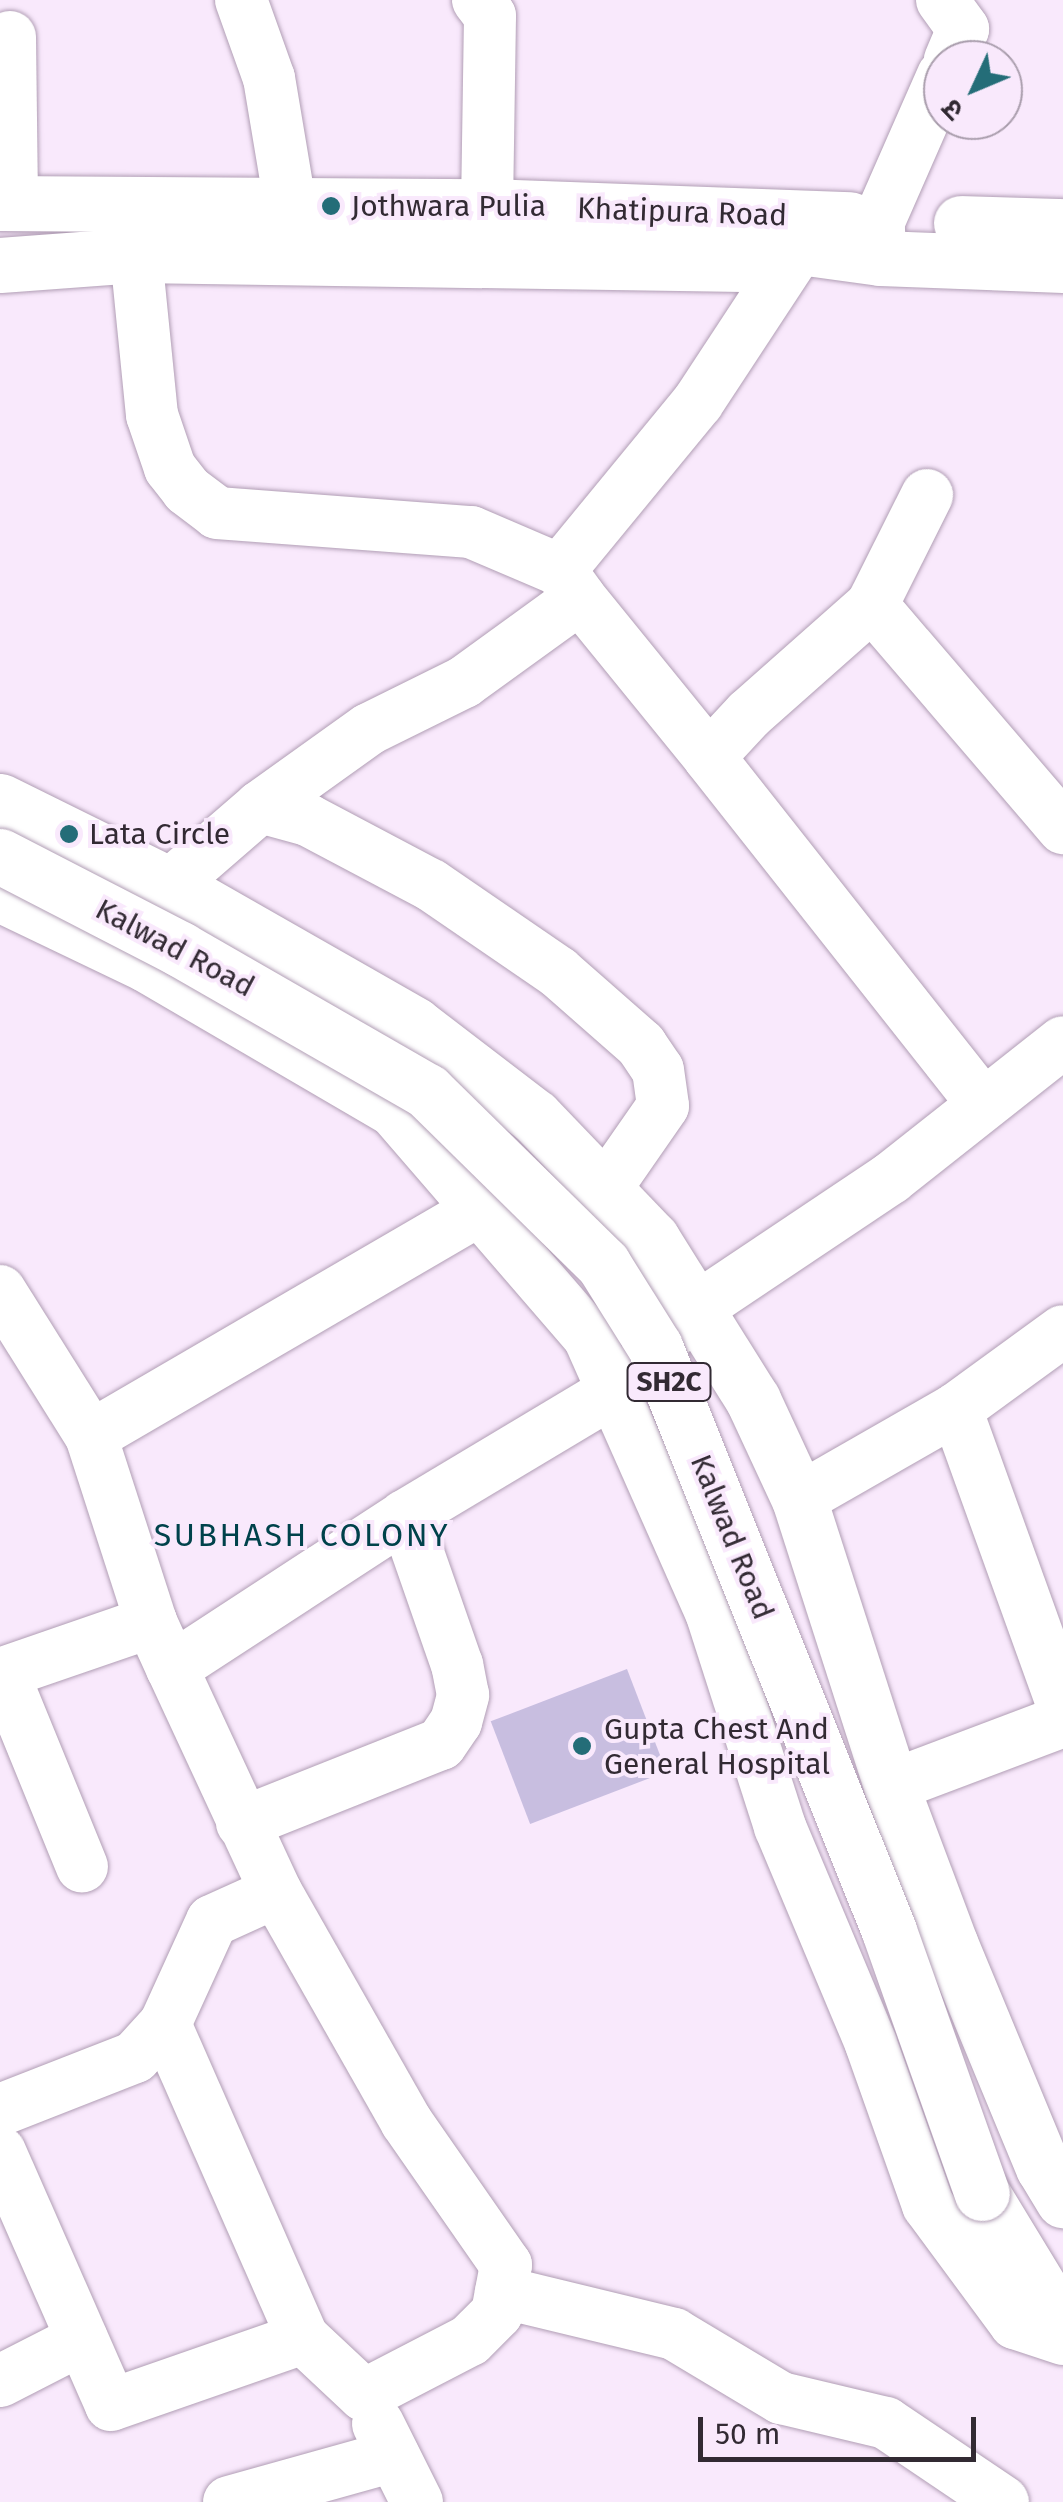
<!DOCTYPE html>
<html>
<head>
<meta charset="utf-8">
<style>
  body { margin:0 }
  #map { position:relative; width:1063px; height:2502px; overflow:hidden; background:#f9e9fc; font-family:"Fira Sans","Noto Sans Devanagari",sans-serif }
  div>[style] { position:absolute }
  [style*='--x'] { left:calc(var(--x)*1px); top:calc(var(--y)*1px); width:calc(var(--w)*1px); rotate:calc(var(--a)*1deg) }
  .building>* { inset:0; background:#c8bee0; transform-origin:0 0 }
  .roads { filter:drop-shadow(0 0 2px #b19eb5) drop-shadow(0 0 2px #b19eb5) }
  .minor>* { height:52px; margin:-26px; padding:0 26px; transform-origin:26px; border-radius:26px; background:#fff }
  .major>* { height:55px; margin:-27.5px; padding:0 27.5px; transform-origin:27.5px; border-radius:27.5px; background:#fff }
  .bridges { filter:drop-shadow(0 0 2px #b19eb5) drop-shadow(0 0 2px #b19eb5) }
  .major-bridge>* { height:55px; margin:-27.5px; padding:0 27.5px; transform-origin:27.5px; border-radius:27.5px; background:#fff }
  .dots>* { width:28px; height:28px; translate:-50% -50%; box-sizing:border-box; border:5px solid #f9e9fc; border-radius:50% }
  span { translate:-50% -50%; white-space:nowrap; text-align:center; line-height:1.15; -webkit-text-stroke:8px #f9e9fc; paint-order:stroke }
  .shield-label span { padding:2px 8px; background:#f9e9fc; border:2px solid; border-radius:8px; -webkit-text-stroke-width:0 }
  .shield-label { font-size:28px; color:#322a33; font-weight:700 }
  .poi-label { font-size:30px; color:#322a33 }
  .left { translate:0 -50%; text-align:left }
  .street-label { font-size:30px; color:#322a33 }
  .neighbourhood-label { font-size:32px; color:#00424b; letter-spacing:2.5px }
  .north { position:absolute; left:923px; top:40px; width:100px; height:100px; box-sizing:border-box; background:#f9e9fc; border:2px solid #a99dac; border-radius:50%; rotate:226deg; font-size:28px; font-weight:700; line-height:40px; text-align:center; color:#322a33 }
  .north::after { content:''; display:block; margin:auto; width:35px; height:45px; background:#246d78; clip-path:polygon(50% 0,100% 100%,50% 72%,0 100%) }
  .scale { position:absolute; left:698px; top:2417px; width:278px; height:45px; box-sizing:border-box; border:5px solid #322a33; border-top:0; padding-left:12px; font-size:30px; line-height:35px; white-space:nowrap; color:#322a33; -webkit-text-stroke:8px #f9e9fc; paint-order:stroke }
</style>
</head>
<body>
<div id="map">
  <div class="building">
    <div style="left:627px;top:1669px;width:110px;height:146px;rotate:69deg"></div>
  </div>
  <div class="roads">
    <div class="minor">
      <div style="--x:241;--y:0;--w:83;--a:70.3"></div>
      <div style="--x:269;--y:78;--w:128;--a:80.5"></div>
      <div style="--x:478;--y:0;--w:20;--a:53"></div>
      <div style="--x:490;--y:16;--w:190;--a:90.9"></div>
      <div style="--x:942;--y:0;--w:36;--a:54"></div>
      <div style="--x:963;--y:29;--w:34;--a:113"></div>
      <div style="--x:10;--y:37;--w:166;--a:89.3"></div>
      <div style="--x:136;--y:255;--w:161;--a:84.3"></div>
      <div style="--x:152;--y:415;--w:56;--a:71.2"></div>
      <div style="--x:170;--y:468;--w:28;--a:52"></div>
      <div style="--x:187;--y:490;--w:38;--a:37"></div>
      <div style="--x:217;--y:513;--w:255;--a:4.3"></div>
      <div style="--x:471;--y:532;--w:97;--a:23.1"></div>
      <div style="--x:560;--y:570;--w:34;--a:54"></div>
      <div style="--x:880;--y:258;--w:37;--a:-92"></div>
      <div style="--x:879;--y:221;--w:159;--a:-66.3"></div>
      <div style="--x:560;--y:570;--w:217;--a:-50.6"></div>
      <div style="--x:698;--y:402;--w:186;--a:-56.7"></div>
      <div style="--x:872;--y:605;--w:123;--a:-63.4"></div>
      <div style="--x:260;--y:807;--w:50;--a:15.2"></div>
      <div style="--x:308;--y:820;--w:139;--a:27.9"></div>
      <div style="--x:431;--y:885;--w:154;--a:34.4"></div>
      <div style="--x:558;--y:972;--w:111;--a:41.3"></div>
      <div style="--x:641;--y:1045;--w:30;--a:56"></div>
      <div style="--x:658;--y:1070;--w:36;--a:82"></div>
      <div style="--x:663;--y:1106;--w:103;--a:124.8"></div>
      <div style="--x:170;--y:885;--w:119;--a:-40.9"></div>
      <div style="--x:260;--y:807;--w:134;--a:-35.6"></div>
      <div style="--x:369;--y:729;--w:106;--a:-26.3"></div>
      <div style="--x:464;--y:682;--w:143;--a:-35.9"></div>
      <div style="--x:580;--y:598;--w:205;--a:50.9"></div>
      <div style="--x:0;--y:896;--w:162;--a:25.6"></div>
      <div style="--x:146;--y:966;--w:287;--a:30.3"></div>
      <div style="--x:394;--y:1111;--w:298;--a:49.2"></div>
      <div style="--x:589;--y:1337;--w:304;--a:66.1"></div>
      <div style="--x:712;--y:1615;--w:223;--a:72.2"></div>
      <div style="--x:780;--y:1827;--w:235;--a:67.2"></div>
      <div style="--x:871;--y:2044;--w:171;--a:70.5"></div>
      <div style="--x:928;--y:2205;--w:147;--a:53.6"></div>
      <div style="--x:1015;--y:2323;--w:51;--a:18.4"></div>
      <div style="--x:983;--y:1104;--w:442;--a:-128.3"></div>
      <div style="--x:709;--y:757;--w:59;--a:-47.1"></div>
      <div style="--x:749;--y:714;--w:164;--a:-41.5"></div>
      <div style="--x:872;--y:605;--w:294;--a:49.4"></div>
      <div style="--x:0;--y:1291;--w:171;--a:57.9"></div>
      <div style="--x:91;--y:1436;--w:195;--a:72.1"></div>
      <div style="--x:151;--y:1622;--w:51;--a:65.5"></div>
      <div style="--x:172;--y:1668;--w:278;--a:-33.1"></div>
      <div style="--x:956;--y:1409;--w:317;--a:70.2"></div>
      <div style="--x:91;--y:1436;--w:450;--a:-30.2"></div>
      <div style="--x:799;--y:1499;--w:181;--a:-29.8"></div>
      <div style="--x:956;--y:1409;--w:132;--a:-36.1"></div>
      <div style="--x:3;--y:1673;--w:209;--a:67.8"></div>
      <div style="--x:0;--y:1674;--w:160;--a:-19"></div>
      <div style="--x:891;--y:1786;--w:184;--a:-20.7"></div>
      <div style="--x:242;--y:1823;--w:214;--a:-21.7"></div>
      <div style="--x:441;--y:1744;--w:27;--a:-56"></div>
      <div style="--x:456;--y:1722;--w:28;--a:-75"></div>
      <div style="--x:463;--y:1695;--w:31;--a:-101"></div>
      <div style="--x:457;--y:1665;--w:158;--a:-109.2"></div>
      <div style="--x:405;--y:1516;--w:244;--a:-30.9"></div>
      <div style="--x:614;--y:1391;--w:114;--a:-45.4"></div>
      <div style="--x:694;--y:1310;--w:237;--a:-33.8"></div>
      <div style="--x:891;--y:1178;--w:219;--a:-38.3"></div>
      <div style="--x:165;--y:2024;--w:343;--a:66.3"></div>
      <div style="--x:303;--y:2338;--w:83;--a:43.1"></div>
      <div style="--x:364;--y:2395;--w:119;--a:-27.4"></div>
      <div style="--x:470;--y:2340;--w:38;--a:-45"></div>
      <div style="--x:497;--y:2313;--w:49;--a:-79.4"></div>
      <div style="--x:506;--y:2265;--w:175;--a:-124.8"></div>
      <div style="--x:406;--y:2121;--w:263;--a:-119.6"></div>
      <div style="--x:276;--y:1892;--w:247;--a:-114.9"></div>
      <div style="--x:0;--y:2110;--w:145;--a:-21.4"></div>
      <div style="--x:135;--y:2057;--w:45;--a:-47.7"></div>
      <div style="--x:165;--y:2024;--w:113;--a:-65.5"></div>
      <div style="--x:212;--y:1921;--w:70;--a:-24.4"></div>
      <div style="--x:0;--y:2152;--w:276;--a:66.3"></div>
      <div style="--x:111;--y:2405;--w:203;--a:-19.2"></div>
      <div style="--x:501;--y:2292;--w:178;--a:13.6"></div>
      <div style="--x:674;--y:2334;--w:125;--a:30.9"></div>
      <div style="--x:781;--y:2398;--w:108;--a:13.4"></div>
      <div style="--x:886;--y:2423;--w:141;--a:34"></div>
      <div style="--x:0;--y:2381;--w:92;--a:-27.1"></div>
      <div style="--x:378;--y:2424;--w:87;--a:63.4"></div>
      <div style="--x:229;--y:2502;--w:171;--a:-15.6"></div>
    </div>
    <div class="major">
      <div style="--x:0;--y:203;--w:487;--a:0.4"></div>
      <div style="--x:487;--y:206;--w:363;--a:2.1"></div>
      <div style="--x:961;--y:223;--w:102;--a:1.7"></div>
      <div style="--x:0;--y:265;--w:136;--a:-4.2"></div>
      <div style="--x:136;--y:255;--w:608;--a:0.85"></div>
      <div style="--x:744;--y:264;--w:59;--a:-16.9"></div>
      <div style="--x:800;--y:247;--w:81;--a:7.8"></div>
      <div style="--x:880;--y:258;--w:183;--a:2.2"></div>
      <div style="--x:0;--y:801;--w:190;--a:26.3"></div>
      <div style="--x:170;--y:885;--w:282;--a:29.7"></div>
      <div style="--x:415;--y:1025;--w:151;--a:37.5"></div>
      <div style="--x:535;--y:1117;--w:169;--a:46.2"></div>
      <div style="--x:652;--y:1239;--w:190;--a:57.9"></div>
      <div style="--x:753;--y:1400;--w:109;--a:65.1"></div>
      <div style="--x:799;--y:1499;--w:301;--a:72.2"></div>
      <div style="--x:891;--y:1786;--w:168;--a:69.4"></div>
      <div style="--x:950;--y:1943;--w:243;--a:67.5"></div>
      <div style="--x:1043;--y:2167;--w:39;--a:59"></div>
      <div style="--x:982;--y:2193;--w:156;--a:58.7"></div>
    </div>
  </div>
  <div class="bridges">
    <div class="major-bridge">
      <div style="--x:0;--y:856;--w:203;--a:27.3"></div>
      <div style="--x:180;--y:949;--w:285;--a:29.9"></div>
      <div style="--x:427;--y:1091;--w:247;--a:44.5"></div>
      <div style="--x:603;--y:1264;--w:98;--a:57.9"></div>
      <div style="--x:655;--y:1347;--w:629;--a:68.16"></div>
      <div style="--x:889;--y:1931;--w:278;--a:70.5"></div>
    </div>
  </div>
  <div class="dots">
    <div style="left:331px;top:206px;background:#246d78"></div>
    <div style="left:69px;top:834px;background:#246d78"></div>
    <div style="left:582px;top:1746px;background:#246d78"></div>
  </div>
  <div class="shield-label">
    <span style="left:669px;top:1382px">SH2C</span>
  </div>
  <div class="poi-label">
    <span class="left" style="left:351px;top:206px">Jothwara Pulia</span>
    <span class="left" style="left:89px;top:834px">Lata Circle</span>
    <span class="left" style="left:604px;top:1746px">Gupta Chest And<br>General Hospital</span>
  </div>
  <div class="street-label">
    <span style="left:682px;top:212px;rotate:2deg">Khatipura Road</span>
    <span style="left:175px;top:948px;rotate:28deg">Kalwad Road</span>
    <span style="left:732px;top:1537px;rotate:68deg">Kalwad Road</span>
  </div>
  <div class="neighbourhood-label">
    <span style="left:302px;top:1535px">SUBHASH COLONY</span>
  </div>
  <div class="north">उ</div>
  <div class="scale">50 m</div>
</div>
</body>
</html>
